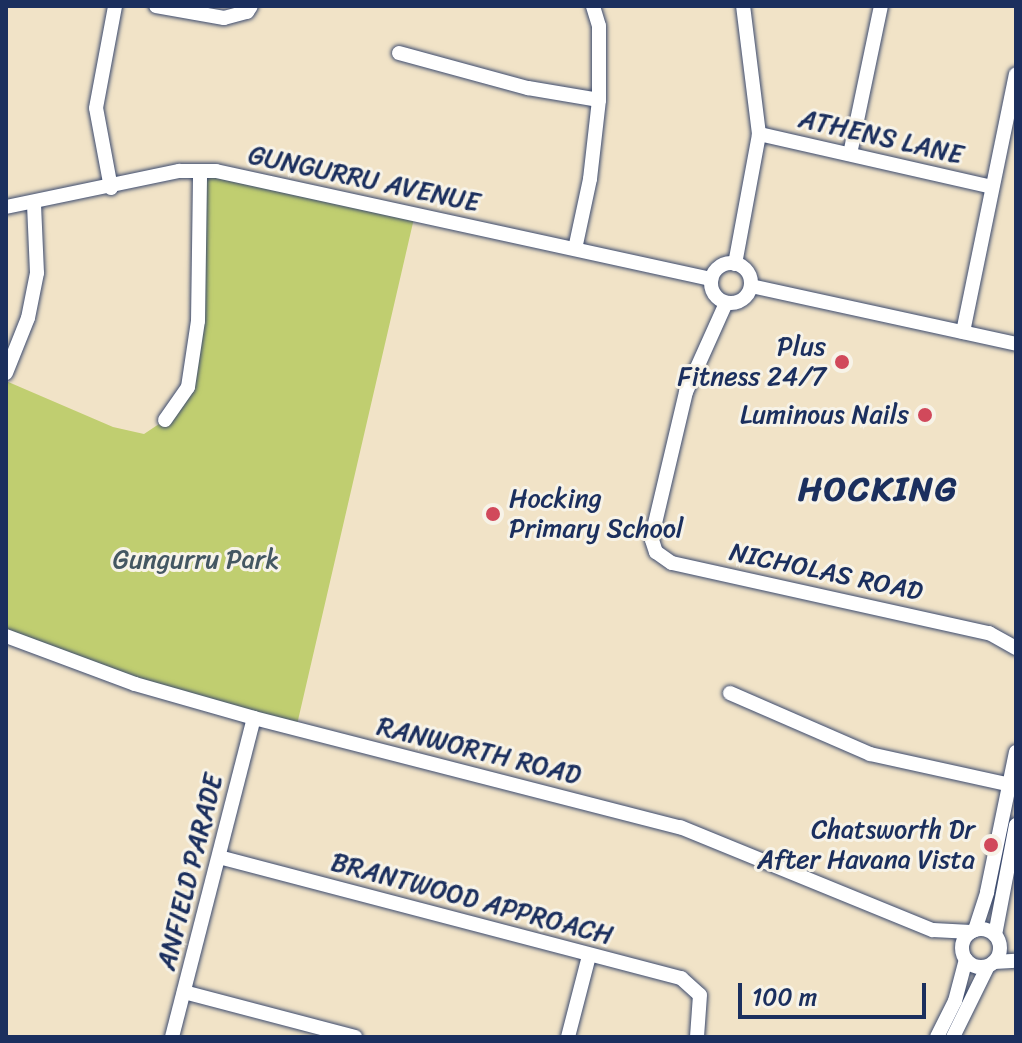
<!DOCTYPE html>
<html>
<head>
<meta charset="utf-8">
<style>
  body { margin:0 }
  #map { position:relative; width:1022px; height:1043px; overflow:hidden; background:#f1e3c7; font-family:Sriracha,sans-serif }
  div>[style] { position:absolute }
  [style*='--x'] { left:calc(var(--x)*1px); top:calc(var(--y)*1px); width:calc(var(--w)*1px); rotate:calc(var(--a)*1deg) }
  .green>* { inset:0; background:#c0ce70 }
  .roads { filter:drop-shadow(0 0 2px #3b4a6e) drop-shadow(0 0 2px #3b4a6e) }
  .minor>* { height:14px; margin:-7px; padding:0 7px; transform-origin:7px; border-radius:7px; background:#fff }
  .minor>.ring { margin:-7px; padding:0; box-sizing:content-box; background:none; border:14px solid #fff; border-radius:50% }
  .dots>* { width:22px; height:22px; translate:-50% -50%; box-sizing:border-box; border:4px solid #f7f3e8; border-radius:50% }
  span { translate:-50% -50%; white-space:nowrap; text-align:center; line-height:1.15; -webkit-text-stroke:6px #f7f3e8; paint-order:stroke }
  .street-label { font-size:26px; color:#1b2f5e }
  .poi-label { font-size:26px; color:#1b2f5e }
  .right { translate:-100% -50%; text-align:right }
  .left { translate:0 -50%; text-align:left }
  .park-label { font-size:26px; color:#445762 }
  .district-label { font-size:34px; color:#1b2f5e; font-weight:700; letter-spacing:2px }
  .frame { position:absolute; inset:0; border:8px solid #1b2f5e; pointer-events:none }
  .scale { position:absolute; left:738px; top:983px; width:188px; height:36px; box-sizing:border-box; border:4px solid #1b2f5e; border-top:0; padding-left:10px; font-size:24px; line-height:28px; white-space:nowrap; color:#1b2f5e; -webkit-text-stroke:6px #f7f3e8; paint-order:stroke }
</style>
</head>
<body>
<div id="map">
  <div class="green">
    <div style="clip-path:polygon(200px 171px,415px 214px,296px 729px,6px 636px,6px 381px,113px 427px,144px 434px,165px 420px,188px 387px)"></div>
  </div>
  <div class="roads">
    <div class="minor">
      <div style="--x:156;--y:6;--w:69;--a:10"></div>
      <div style="--x:224;--y:18;--w:24;--a:-15"></div>
      <div style="--x:247;--y:12;--w:7;--a:-56"></div>
      <div style="--x:399;--y:53;--w:134;--a:15.2"></div>
      <div style="--x:528;--y:88;--w:72;--a:9.6"></div>
      <div style="--x:759;--y:134;--w:239;--a:12.8"></div>
      <div style="--x:850;--y:154;--w:151;--a:-78.2"></div>
      <div style="--x:111;--y:188;--w:81;--a:-100.6"></div>
      <div style="--x:96;--y:108;--w:104;--a:-79.4"></div>
      <div style="--x:6;--y:207;--w:177;--a:-11.8"></div>
      <div style="--x:179;--y:171;--w:37;--a:0"></div>
      <div style="--x:216;--y:171;--w:507;--a:12.31"></div>
      <div style="--x:575;--y:249;--w:72;--a:-77.9"></div>
      <div style="--x:590;--y:179;--w:80;--a:-83.5"></div>
      <div style="--x:599;--y:100;--w:74;--a:-90"></div>
      <div style="--x:599;--y:26;--w:21;--a:-107"></div>
      <div class="ring" style="left:711px;top:263px;width:26px;height:26px"></div>
      <div style="--x:735;--y:264;--w:132;--a:-79.5"></div>
      <div style="--x:759;--y:134;--w:129;--a:-97.1"></div>
      <div style="--x:751;--y:286;--w:271;--a:12.3"></div>
      <div style="--x:726;--y:303;--w:98;--a:114.2"></div>
      <div style="--x:686;--y:392;--w:139;--a:103.3"></div>
      <div style="--x:654;--y:527;--w:13;--a:99"></div>
      <div style="--x:652;--y:540;--w:13;--a:72"></div>
      <div style="--x:656;--y:552;--w:19;--a:35"></div>
      <div style="--x:672;--y:563;--w:325;--a:12.5"></div>
      <div style="--x:989;--y:633;--w:31;--a:29"></div>
      <div style="--x:963;--y:332;--w:263;--a:-78.4"></div>
      <div style="--x:6;--y:373;--w:59;--a:-68.2"></div>
      <div style="--x:28;--y:318;--w:46;--a:-78.7"></div>
      <div style="--x:37;--y:273;--w:70;--a:-92.5"></div>
      <div style="--x:165;--y:420;--w:40;--a:-55.1"></div>
      <div style="--x:188;--y:387;--w:67;--a:-81.4"></div>
      <div style="--x:198;--y:321;--w:150;--a:-89.2"></div>
      <div style="--x:6;--y:636;--w:138;--a:20.4"></div>
      <div style="--x:135;--y:684;--w:124;--a:15.9"></div>
      <div style="--x:254;--y:718;--w:440;--a:14.4"></div>
      <div style="--x:680;--y:827;--w:273;--a:22.2"></div>
      <div style="--x:933;--y:930;--w:38;--a:3"></div>
      <div style="--x:730;--y:693;--w:153;--a:23.5"></div>
      <div style="--x:870;--y:754;--w:149;--a:12.4"></div>
      <div style="--x:219;--y:857;--w:478;--a:14.7"></div>
      <div style="--x:681;--y:978;--w:25;--a:42"></div>
      <div style="--x:700;--y:995;--w:42;--a:94.1"></div>
      <div class="ring" style="left:962px;top:929px;width:24px;height:24px"></div>
      <div style="--x:975;--y:930;--w:40;--a:-72"></div>
      <div style="--x:987;--y:892;--w:143;--a:-78.3"></div>
      <div style="--x:995;--y:935;--w:112;--a:-79.2"></div>
      <div style="--x:994;--y:962;--w:22;--a:-3"></div>
      <div style="--x:184;--y:992;--w:177;--a:14.7"></div>
      <div style="--x:172;--y:1037;--w:329;--a:-75.6"></div>
      <div style="--x:568;--y:1037;--w:84;--a:-75.5"></div>
      <div style="--x:937;--y:1037;--w:40;--a:-63.4"></div>
      <div style="--x:955;--y:1001;--w:43;--a:-75.3"></div>
      <div style="--x:953;--y:1037;--w:79;--a:-63.8"></div>
    </div>
  </div>
  <div class="dots">
    <div style="left:842px;top:362px;background:#d1495b"></div>
    <div style="left:925px;top:415px;background:#d1495b"></div>
    <div style="left:493px;top:514px;background:#d1495b"></div>
    <div style="left:991px;top:845px;background:#d1495b"></div>
  </div>
  <div class="street-label">
    <span style="left:881px;top:137px;rotate:13deg">ATHENS LANE</span>
    <span style="left:364px;top:179px;rotate:12deg">GUNGURRU AVENUE</span>
    <span style="left:826px;top:572px;rotate:12deg">NICHOLAS ROAD</span>
    <span style="left:479px;top:751px;rotate:14deg">RANWORTH ROAD</span>
    <span style="left:190px;top:872px;rotate:-76deg">ANFIELD PARADE</span>
    <span style="left:472px;top:899px;rotate:15deg">BRANTWOOD APPROACH</span>
  </div>
  <div class="poi-label">
    <span class="right" style="left:826px;top:362px">Plus<br>Fitness 24/7</span>
    <span class="right" style="left:909px;top:415px">Luminous Nails</span>
    <span class="left" style="left:509px;top:514px">Hocking<br>Primary School</span>
    <span class="right" style="left:975px;top:845px">Chatsworth Dr<br>After Havana Vista</span>
  </div>
  <div class="park-label">
    <span style="left:196px;top:560px">Gungurru Park</span>
  </div>
  <div class="district-label">
    <span style="left:878px;top:490px">HOCKING</span>
  </div>
  <div class="frame"></div>
  <div class="scale">100 m</div>
</div>
</body>
</html>
